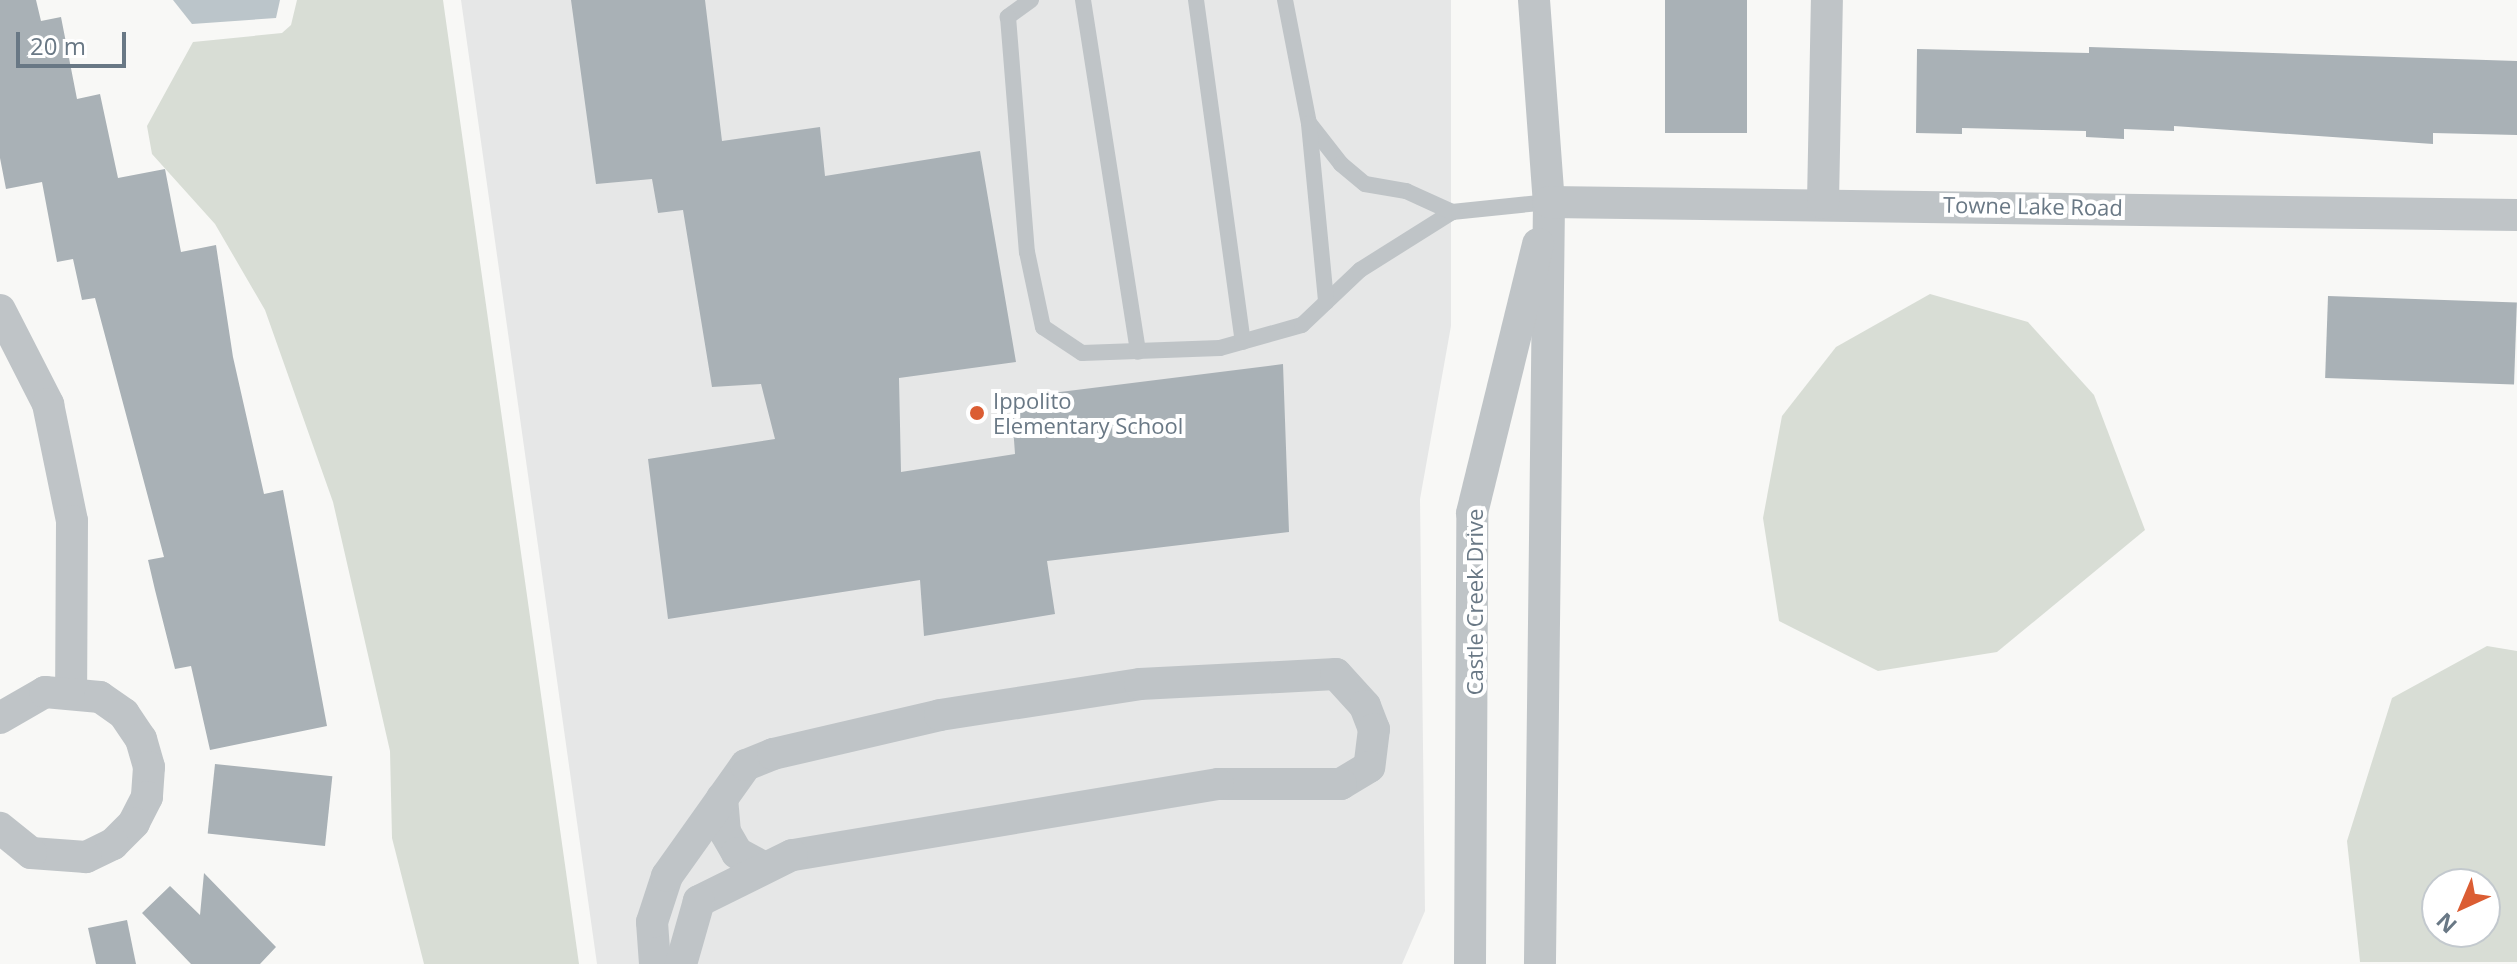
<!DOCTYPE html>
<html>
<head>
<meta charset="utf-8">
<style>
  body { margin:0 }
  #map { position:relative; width:2517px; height:964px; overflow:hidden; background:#f8f8f6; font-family:"Open Sans",sans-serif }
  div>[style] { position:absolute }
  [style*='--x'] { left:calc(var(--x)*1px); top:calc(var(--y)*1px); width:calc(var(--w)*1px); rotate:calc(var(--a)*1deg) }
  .built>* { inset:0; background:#e6e7e7 }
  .green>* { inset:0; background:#d8ddd5 }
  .water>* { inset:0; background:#bbc5ca }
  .building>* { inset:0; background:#a9b1b6; transform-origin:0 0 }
  .service>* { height:16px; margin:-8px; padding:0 8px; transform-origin:8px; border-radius:8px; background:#bfc4c7 }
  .minor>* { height:32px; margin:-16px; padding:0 16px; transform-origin:16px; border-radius:16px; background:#bfc4c7 }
  .dots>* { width:22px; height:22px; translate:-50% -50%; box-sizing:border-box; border:4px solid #fff; border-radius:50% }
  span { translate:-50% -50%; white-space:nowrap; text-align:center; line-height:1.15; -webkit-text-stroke:8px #fff; paint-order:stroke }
  .street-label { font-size:22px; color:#697885 }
  .poi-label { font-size:22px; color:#697885 }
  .left { translate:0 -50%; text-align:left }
  .north { position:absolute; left:2421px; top:868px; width:80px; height:80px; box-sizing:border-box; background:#fff; border:2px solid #c3c9ce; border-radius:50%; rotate:224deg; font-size:22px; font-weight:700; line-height:32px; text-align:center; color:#697885 }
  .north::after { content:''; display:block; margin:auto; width:28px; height:36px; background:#db5d33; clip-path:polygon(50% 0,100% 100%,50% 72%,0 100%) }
  .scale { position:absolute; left:16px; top:32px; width:110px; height:36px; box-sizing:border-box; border:4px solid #697885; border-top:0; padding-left:10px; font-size:24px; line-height:28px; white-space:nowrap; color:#697885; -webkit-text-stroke:6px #fff; paint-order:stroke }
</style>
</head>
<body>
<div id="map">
  <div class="built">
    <div style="clip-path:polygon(461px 0,1451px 0,1451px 326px,1420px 499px,1425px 911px,1402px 964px,597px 964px)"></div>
  </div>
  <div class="green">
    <div style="clip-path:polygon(297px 0,443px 0,579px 964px,424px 964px,392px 838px,390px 751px,333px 502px,265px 310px,215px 224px,152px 154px,147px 126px,193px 42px,282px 33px,291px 25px)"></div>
    <div style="clip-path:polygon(1930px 294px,2028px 322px,2094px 395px,2145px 530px,1997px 652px,1878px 671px,1779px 621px,1763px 518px,1782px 416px,1836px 347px)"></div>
    <div style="clip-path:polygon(evenodd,2487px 646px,2517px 651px,2517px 962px,2360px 962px,2347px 841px,2392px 698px,2487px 646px,2437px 884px,2485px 884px,2485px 932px,2437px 932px,2437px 884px)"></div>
  </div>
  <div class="water">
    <div style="clip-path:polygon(173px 0,280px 0,276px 18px,192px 24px)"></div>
  </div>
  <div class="building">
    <div style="clip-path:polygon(0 0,36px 0,41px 21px,61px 17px,77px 99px,100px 94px,118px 178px,165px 169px,181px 252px,216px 245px,233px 357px,264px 494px,283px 490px,327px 726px,210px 750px,191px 666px,175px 669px,155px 590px,148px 560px,164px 557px,95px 298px,82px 300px,73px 259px,57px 262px,42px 182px,6px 189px,0 158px)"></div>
    <div style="clip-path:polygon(571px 0,705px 0,722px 141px,820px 127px,825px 176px,980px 151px,1016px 362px,899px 378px,901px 472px,1015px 454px,1011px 398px,1283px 364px,1289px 532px,1047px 561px,1055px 614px,924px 636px,920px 580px,668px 619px,648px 459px,775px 439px,761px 384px,712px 387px,683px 210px,658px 213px,652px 179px,596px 184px)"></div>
    <div style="left:1665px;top:0;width:82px;height:133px"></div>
    <div style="clip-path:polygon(2089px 47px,2517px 61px,2517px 135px,2433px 133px,2433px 144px,2174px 126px,2174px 131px,2124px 129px,2124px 139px,2086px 137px,2086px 131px,1962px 128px,1962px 134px,1916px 133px,1917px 49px,2089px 53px)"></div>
    <div style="left:2328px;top:296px;width:189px;height:82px;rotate:2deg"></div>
    <div style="left:215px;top:764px;width:118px;height:70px;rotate:6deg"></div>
    <div style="clip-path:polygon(204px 873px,276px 947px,260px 964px,191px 964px,142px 913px,170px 886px,200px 915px)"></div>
    <div style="clip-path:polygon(127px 920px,136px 964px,96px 964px,88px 928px)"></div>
  </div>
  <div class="service">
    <div style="--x:1031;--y:0;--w:29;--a:144"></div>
    <div style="--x:1008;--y:17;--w:236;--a:85.4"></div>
    <div style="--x:1027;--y:252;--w:77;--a:78"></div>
    <div style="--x:1043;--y:327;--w:47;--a:33.7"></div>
    <div style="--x:1082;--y:353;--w:138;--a:-2.1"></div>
    <div style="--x:1220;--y:348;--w:85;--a:-15.7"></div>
    <div style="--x:1302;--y:325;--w:80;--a:-43.5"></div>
    <div style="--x:1360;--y:270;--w:109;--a:-32.2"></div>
    <div style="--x:1452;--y:212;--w:98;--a:-5.9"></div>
    <div style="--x:1083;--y:0;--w:356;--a:81.1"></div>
    <div style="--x:1196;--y:0;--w:345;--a:82.2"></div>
    <div style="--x:1285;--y:0;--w:125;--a:79"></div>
    <div style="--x:1309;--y:123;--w:52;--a:52"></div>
    <div style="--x:1341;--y:164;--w:31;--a:40"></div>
    <div style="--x:1365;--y:184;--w:42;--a:9.7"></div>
    <div style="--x:1406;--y:191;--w:51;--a:24.5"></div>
    <div style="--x:1309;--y:124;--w:179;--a:84.5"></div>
  </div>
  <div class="minor">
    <div style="--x:1534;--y:0;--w:203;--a:85.8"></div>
    <div style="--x:1549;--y:202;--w:762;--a:90.68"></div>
    <div style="--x:1549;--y:202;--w:968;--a:0.77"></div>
    <div style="--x:1823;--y:203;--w:203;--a:-88.9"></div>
    <div style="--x:0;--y:310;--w:106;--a:62.9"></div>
    <div style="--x:48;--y:404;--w:119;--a:78.4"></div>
    <div style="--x:72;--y:521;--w:169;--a:90.3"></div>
    <div style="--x:0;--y:718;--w:52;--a:-30"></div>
    <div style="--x:45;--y:692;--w:55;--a:5.2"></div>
    <div style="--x:100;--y:697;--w:29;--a:35"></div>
    <div style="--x:124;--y:714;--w:30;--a:56"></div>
    <div style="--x:141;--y:739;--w:29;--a:74"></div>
    <div style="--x:149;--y:767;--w:30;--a:94"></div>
    <div style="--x:147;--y:797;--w:29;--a:117"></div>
    <div style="--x:134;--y:823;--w:30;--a:135"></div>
    <div style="--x:113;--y:844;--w:30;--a:154"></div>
    <div style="--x:86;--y:857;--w:55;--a:-175.8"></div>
    <div style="--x:31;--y:853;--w:40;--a:-141"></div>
    <div style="--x:722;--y:798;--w:34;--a:85"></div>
    <div style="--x:725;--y:832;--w:24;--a:60"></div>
    <div style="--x:737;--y:853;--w:30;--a:28"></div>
    <div style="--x:655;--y:964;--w:42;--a:-94.1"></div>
    <div style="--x:652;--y:922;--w:48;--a:-71.9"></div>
    <div style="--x:667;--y:876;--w:136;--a:-54.6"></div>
    <div style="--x:746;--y:765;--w:29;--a:-22"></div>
    <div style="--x:773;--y:754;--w:171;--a:-13.1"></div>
    <div style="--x:940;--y:715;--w:202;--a:-8.8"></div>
    <div style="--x:1140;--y:684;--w:196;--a:-2.9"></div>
    <div style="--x:1336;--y:674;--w:43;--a:47.8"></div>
    <div style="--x:1365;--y:706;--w:25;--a:69"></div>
    <div style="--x:1374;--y:729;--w:38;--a:97"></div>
    <div style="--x:1369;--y:767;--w:33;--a:149"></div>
    <div style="--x:1341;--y:784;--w:123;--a:180"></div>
    <div style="--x:1218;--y:784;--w:432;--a:170.5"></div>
    <div style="--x:792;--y:855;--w:104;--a:153.7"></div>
    <div style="--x:699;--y:901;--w:66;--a:105.9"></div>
    <div style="--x:1470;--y:964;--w:451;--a:-89.7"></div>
    <div style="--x:1472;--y:513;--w:277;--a:-76.2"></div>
  </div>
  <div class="dots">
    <div style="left:977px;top:413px;background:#db5d33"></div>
  </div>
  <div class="street-label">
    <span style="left:2033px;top:206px;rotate:1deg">Towne Lake Road</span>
    <span style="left:1475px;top:602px;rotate:-90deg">Castle Creek Drive</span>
  </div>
  <div class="poi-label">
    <span class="left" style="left:993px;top:413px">Ippolito<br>Elementary School</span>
  </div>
  <div class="north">N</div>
  <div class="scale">20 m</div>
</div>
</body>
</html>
